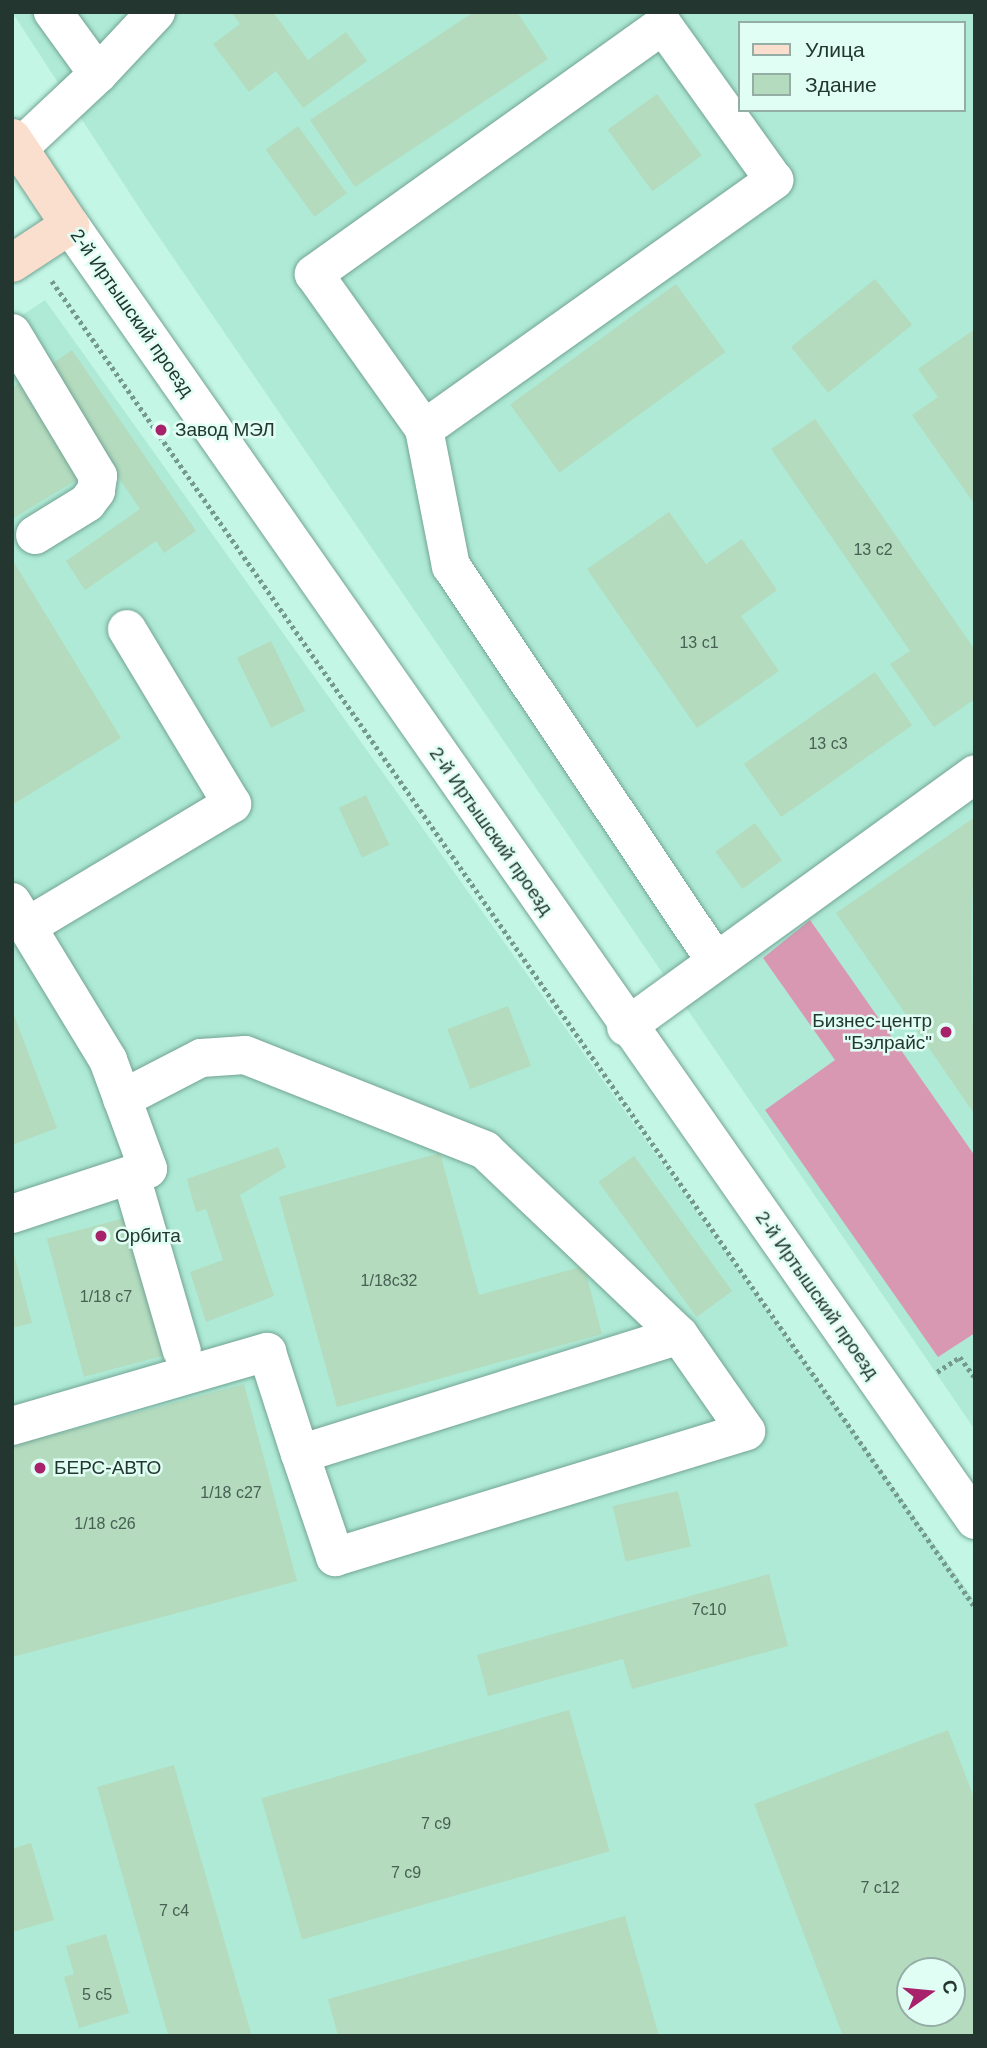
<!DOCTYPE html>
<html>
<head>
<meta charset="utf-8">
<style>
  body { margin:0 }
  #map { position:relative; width:987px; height:2048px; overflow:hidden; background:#c3f6e5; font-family:Helvetica,sans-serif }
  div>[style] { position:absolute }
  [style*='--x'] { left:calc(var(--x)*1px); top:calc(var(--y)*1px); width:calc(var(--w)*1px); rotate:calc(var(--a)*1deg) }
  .built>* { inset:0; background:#aeead6 }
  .forest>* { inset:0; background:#d898b2 }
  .building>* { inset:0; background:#b4dbbe; transform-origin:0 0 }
  .path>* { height:4.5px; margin-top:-2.25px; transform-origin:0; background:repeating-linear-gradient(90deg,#75998d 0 3.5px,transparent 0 7px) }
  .roads { filter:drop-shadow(0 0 2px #73a394) drop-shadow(0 0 2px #73a394) }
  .minor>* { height:38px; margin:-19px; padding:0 19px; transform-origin:19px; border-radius:19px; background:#fff }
  .major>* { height:38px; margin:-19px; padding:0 19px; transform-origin:19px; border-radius:19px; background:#fbdfce }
  .dots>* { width:19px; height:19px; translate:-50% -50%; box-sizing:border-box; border:4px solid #e0fef4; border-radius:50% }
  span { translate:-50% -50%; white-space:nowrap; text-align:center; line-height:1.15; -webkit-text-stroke:5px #e0fef4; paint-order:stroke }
  .number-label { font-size:16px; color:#476054 }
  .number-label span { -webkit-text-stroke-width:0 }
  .street-label { font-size:19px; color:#233730 }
  .poi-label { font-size:19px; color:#233730 }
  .left { translate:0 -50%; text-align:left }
  .right { translate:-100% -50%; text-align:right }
  .frame { position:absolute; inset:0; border:14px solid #233730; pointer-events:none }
  .legend { position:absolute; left:738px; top:21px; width:228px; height:91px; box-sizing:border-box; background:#e0fef4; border:2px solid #94aea6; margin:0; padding:9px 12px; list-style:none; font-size:21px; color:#233730 }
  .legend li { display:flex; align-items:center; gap:14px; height:35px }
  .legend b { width:35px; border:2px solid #94aea6 }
  .north { position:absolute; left:896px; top:1957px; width:70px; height:70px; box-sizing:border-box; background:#e0fef4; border:2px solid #94aea6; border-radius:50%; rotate:75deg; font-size:19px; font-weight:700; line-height:28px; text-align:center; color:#233730 }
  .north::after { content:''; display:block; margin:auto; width:24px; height:32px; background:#a7216b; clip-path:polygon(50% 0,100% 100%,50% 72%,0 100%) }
</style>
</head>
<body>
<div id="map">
  <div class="built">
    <div style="clip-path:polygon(evenodd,12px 12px,975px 12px,975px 1430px,144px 215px,12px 12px,740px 23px,964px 23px,964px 110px,740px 110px,740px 23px)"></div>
    <div style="clip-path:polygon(evenodd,45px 300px,975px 1601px,975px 2036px,12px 2036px,12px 322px,45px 300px,910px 1971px,952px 1971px,952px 2013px,910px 2013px,910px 1971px)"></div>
  </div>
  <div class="forest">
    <div style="clip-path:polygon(810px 920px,975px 1156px,975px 1333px,938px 1357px,765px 1110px,835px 1060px,763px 958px)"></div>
  </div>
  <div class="building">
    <div style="clip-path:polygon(231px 12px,273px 12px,308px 60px,346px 32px,367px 61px,303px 108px,276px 71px,249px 92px,213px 44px,240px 24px)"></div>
    <div style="clip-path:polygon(474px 12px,517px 12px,548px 59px,355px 187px,310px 120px)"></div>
    <div style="left:657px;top:94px;width:76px;height:61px;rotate:54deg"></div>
    <div style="left:298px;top:126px;width:83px;height:40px;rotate:54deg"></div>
    <div style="left:875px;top:279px;width:59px;height:108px;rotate:51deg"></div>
    <div style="left:676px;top:284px;width:84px;height:205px;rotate:54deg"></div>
    <div style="clip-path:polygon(975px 329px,975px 505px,912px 415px,938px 397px,918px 369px)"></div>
    <div style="clip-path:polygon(72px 350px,196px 531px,164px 553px,156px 541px,85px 590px,66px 561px,140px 509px,45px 369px)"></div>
    <div style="clip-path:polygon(27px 378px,86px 474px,12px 519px,12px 388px)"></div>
    <div style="clip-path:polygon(815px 419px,975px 650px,975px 699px,934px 727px,890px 664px,910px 651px,771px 449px)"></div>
    <div style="clip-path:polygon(669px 512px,706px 564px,742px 539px,777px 590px,741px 616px,779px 671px,697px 728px,587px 569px)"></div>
    <div style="clip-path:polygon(12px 559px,121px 738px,12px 805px)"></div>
    <div style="left:271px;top:641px;width:78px;height:38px;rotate:64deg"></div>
    <div style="left:875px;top:672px;width:65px;height:160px;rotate:55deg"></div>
    <div style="left:366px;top:795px;width:55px;height:30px;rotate:65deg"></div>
    <div style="clip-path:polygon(975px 817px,971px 943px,975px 1115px,836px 913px)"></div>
    <div style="left:755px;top:823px;width:46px;height:49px;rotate:54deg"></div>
    <div style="left:508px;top:1006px;width:64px;height:65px;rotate:69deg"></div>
    <div style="clip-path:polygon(12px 1010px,57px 1128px,12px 1145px)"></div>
    <div style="clip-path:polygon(278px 1147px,286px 1167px,240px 1195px,274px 1296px,206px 1322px,190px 1272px,223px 1260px,206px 1209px,196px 1212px,187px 1179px)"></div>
    <div style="clip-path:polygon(440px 1153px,479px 1295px,584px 1266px,602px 1334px,337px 1407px,279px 1197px)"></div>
    <div style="left:634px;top:1156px;width:167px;height:44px;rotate:54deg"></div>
    <div style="left:128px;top:1217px;width:143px;height:84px;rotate:75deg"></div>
    <div style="clip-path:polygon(13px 1250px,32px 1323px,12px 1328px,12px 1251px)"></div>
    <div style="clip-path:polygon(244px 1384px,297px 1581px,12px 1657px,12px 1446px)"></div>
    <div style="left:678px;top:1491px;width:57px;height:67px;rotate:77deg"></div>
    <div style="clip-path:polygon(769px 1574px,788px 1646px,632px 1689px,623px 1659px,488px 1696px,477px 1655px)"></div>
    <div style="left:569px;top:1710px;width:147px;height:320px;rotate:74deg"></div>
    <div style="clip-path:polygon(evenodd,948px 1730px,975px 1800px,975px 2036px,843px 2036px,754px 1804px,948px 1730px,910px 1971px,952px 1971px,952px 2013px,910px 2013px,910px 1971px)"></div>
    <div style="left:174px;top:1765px;width:281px;height:80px;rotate:74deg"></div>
    <div style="clip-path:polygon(31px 1843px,54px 1920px,12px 1932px,12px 1849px)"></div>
    <div style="clip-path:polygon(625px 1916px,659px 2036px,338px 2036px,328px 1999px)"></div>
    <div style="clip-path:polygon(106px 1934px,129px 2013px,79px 2028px,64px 1977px,74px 1974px,66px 1946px)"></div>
  </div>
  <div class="path">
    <div style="--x:52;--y:281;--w:1616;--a:55.16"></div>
    <div style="--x:937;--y:1372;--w:27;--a:-33"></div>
    <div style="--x:960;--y:1357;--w:26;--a:54"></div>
  </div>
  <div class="roads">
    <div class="minor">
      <div style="--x:98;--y:74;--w:85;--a:-46.9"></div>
      <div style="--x:19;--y:148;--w:108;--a:-43.1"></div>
      <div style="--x:98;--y:74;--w:77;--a:-126"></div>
      <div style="--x:70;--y:225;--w:1580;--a:55.05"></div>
      <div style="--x:12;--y:333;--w:167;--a:59"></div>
      <div style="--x:98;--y:476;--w:15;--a:98"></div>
      <div style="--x:96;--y:491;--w:15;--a:127"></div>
      <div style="--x:87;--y:503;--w:61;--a:148.4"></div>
      <div style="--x:424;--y:429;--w:430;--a:-35.4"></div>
      <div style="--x:774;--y:180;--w:191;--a:-125.6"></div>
      <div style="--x:663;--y:25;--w:429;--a:144.5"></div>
      <div style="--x:314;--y:274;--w:190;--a:54.6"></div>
      <div style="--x:424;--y:429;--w:140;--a:78.9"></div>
      <div style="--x:451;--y:566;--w:476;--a:56.2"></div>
      <div style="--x:12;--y:902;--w:185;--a:58.7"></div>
      <div style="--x:108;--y:1060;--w:116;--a:69.8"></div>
      <div style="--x:148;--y:1169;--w:143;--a:161.7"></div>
      <div style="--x:28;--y:926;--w:238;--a:-30.9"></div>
      <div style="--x:232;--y:804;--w:204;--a:-121"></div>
      <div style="--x:626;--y:1027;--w:431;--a:-35.9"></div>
      <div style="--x:131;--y:1176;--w:182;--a:73.8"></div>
      <div style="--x:12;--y:1426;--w:266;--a:-16.2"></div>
      <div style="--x:267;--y:1352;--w:107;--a:72.1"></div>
      <div style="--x:300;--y:1454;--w:397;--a:-17.4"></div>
      <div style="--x:679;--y:1335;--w:268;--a:-136.4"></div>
      <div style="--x:485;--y:1150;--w:258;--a:-158.4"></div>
      <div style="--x:245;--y:1055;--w:44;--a:176.1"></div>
      <div style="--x:201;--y:1058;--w:89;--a:152.6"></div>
      <div style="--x:300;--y:1454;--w:109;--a:71.2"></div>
      <div style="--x:335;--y:1557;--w:430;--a:-17"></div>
      <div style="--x:746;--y:1431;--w:117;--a:-124.9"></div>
    </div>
    <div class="major">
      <div style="--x:12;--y:138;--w:105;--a:56.3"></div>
      <div style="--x:70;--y:225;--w:69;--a:146.8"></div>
    </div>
  </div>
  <div class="dots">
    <div style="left:161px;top:430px;background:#a7216b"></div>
    <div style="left:946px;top:1032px;background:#a7216b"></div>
    <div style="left:101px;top:1236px;background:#a7216b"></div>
    <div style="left:40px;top:1468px;background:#a7216b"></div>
  </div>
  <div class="number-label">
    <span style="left:873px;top:550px">13 с2</span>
    <span style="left:699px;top:643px">13 с1</span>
    <span style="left:828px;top:744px">13 с3</span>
    <span style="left:389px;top:1281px">1/18с32</span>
    <span style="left:106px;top:1297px">1/18 с7</span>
    <span style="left:231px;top:1493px">1/18 с27</span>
    <span style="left:105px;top:1524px">1/18 с26</span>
    <span style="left:709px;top:1610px">7с10</span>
    <span style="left:436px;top:1824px">7 с9</span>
    <span style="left:406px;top:1873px">7 с9</span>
    <span style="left:880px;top:1888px">7 с12</span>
    <span style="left:174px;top:1911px">7 с4</span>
    <span style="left:97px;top:1995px">5 с5</span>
  </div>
  <div class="street-label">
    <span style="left:132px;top:313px;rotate:55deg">2-й Иртышский проезд</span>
    <span style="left:491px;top:831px;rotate:55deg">2-й Иртышский проезд</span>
    <span style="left:817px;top:1295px;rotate:55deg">2-й Иртышский проезд</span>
  </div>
  <div class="poi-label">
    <span class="left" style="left:175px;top:430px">Завод МЭЛ</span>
    <span class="right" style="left:932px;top:1032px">Бизнес-центр<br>"Бэлрайс"</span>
    <span class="left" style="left:115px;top:1236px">Орбита</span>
    <span class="left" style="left:54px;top:1468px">БЕРС-АВТО</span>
  </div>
  <div class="frame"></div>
  <ul class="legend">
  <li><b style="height:9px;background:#fbdfce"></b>Улица</li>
  <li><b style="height:19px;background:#b4dbbe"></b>Здание</li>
  </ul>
  <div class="north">С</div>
</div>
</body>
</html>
